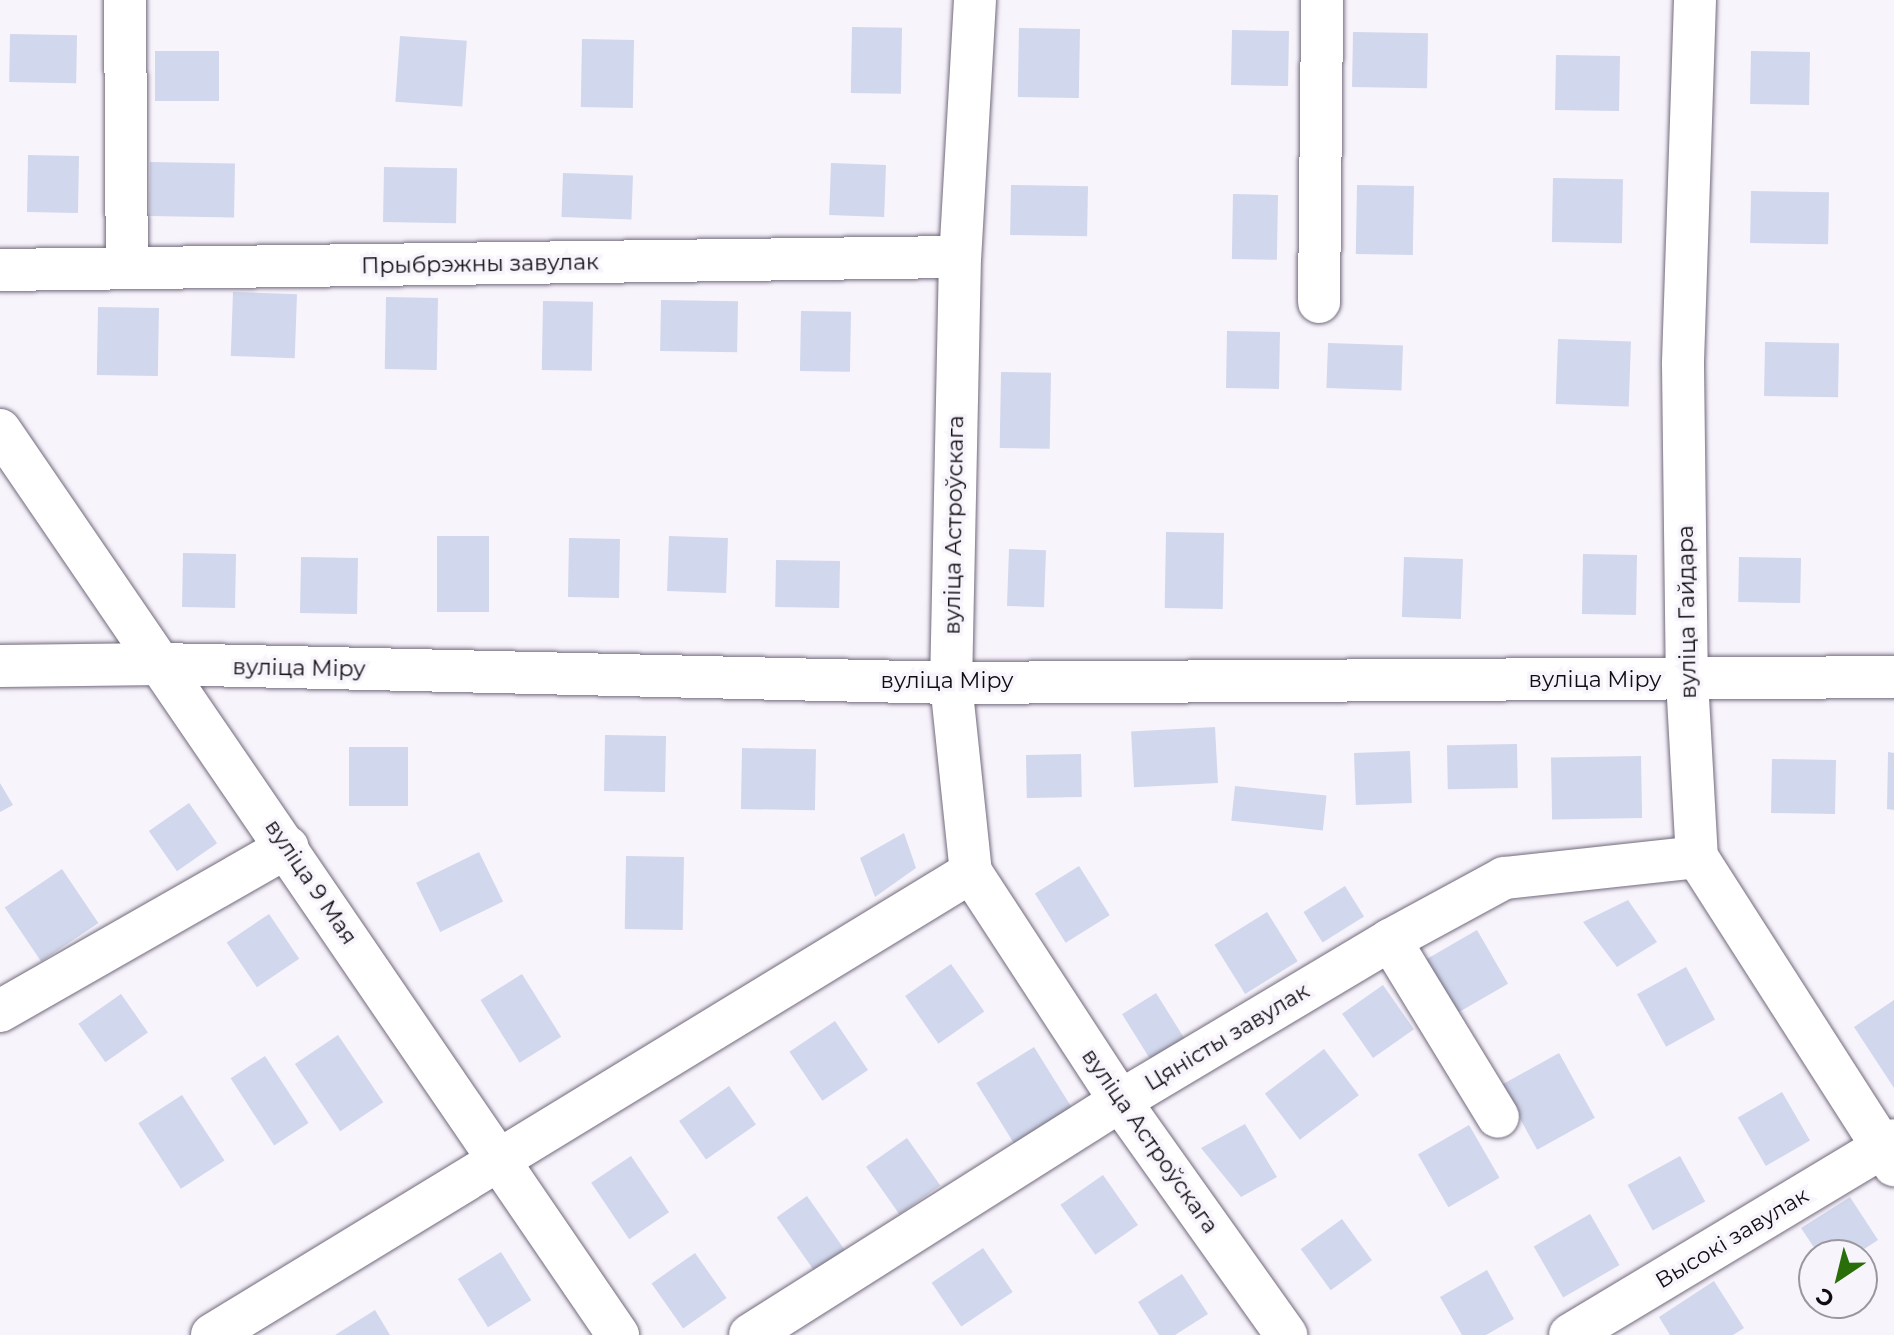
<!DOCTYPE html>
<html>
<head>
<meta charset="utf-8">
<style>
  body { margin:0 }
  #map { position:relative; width:1894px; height:1335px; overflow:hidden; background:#f8f4fc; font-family:Montserrat,sans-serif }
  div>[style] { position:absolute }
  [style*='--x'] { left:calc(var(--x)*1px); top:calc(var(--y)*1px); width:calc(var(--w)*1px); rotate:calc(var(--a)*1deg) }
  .building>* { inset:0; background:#d1d7ec; transform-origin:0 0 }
  .roads { filter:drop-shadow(0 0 2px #726a7c) drop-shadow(0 0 2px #726a7c) }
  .minor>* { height:42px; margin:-21px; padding:0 21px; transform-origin:21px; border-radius:21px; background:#fff }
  span { translate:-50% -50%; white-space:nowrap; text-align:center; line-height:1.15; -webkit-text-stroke:7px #f8f4fc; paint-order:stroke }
  .street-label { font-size:22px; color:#0f0c12 }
  .north { position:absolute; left:1798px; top:1239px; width:80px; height:80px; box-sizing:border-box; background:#f8f4fc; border:2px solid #9b979e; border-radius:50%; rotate:215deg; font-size:22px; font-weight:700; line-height:32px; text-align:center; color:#0f0c12 }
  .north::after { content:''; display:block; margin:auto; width:28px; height:36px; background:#2a6e09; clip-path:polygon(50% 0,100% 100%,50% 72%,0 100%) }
</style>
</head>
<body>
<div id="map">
  <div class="building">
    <div style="left:852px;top:27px;width:50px;height:66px;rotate:1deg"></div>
    <div style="left:1019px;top:28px;width:61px;height:69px;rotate:1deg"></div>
    <div style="left:1232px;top:30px;width:57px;height:55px;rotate:1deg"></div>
    <div style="left:1353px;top:32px;width:75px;height:55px;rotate:1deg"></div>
    <div style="left:10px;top:34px;width:67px;height:48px;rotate:1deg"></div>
    <div style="left:400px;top:36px;width:67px;height:66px;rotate:4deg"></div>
    <div style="left:582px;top:39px;width:52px;height:68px;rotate:1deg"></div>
    <div style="left:155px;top:51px;width:64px;height:50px"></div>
    <div style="left:1751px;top:51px;width:59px;height:53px;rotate:1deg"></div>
    <div style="left:1556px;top:55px;width:64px;height:55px;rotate:1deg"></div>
    <div style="left:28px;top:155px;width:51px;height:57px;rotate:1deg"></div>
    <div style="left:150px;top:162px;width:85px;height:54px;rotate:1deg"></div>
    <div style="left:831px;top:163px;width:55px;height:52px;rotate:2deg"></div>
    <div style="left:384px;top:167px;width:73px;height:55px;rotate:1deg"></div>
    <div style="left:563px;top:173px;width:70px;height:44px;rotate:2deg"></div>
    <div style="left:1553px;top:178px;width:70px;height:64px;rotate:1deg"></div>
    <div style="left:1011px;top:185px;width:77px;height:50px;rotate:1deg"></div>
    <div style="left:1357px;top:185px;width:57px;height:69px;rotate:1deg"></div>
    <div style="left:1751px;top:191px;width:78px;height:52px;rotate:1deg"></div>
    <div style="left:1233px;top:194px;width:45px;height:65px;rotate:1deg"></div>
    <div style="left:233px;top:292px;width:64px;height:64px;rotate:2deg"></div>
    <div style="left:386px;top:297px;width:52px;height:72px;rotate:1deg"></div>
    <div style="left:661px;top:300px;width:77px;height:51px;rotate:1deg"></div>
    <div style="left:543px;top:301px;width:50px;height:69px;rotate:1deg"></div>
    <div style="left:98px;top:307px;width:61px;height:68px;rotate:1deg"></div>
    <div style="left:801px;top:311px;width:50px;height:60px;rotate:1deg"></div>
    <div style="left:1227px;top:331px;width:53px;height:57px;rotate:1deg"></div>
    <div style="left:1558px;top:339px;width:73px;height:65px;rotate:2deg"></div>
    <div style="left:1765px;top:342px;width:74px;height:54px;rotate:1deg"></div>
    <div style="left:1328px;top:343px;width:75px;height:45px;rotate:2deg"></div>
    <div style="left:1001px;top:372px;width:50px;height:76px;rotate:1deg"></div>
    <div style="left:1166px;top:532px;width:58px;height:76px;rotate:1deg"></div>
    <div style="left:437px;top:536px;width:52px;height:76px"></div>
    <div style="left:669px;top:536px;width:59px;height:55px;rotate:2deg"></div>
    <div style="left:569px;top:538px;width:51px;height:59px;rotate:1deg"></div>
    <div style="left:1009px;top:549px;width:37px;height:57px;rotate:2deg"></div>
    <div style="left:183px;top:553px;width:53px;height:54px;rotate:1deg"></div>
    <div style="left:1583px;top:554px;width:54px;height:60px;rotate:1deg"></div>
    <div style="left:301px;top:557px;width:57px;height:56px;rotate:1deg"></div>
    <div style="left:1404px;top:557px;width:59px;height:60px;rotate:2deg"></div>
    <div style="left:1739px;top:557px;width:62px;height:45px;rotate:1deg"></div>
    <div style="left:776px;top:560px;width:64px;height:47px;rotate:1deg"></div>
    <div style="left:1215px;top:727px;width:56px;height:84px;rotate:87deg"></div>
    <div style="left:605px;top:735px;width:61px;height:56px;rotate:1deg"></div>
    <div style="left:1517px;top:744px;width:44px;height:70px;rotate:89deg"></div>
    <div style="left:349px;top:747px;width:59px;height:59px"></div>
    <div style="left:742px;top:748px;width:74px;height:61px;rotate:1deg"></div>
    <div style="left:1410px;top:751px;width:52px;height:56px;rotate:88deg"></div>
    <div style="clip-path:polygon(1888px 752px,1894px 753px,1894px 810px,1887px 809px)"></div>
    <div style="left:1081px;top:754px;width:43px;height:55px;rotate:89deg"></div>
    <div style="left:1641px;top:756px;width:62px;height:90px;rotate:89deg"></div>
    <div style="left:1772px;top:759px;width:64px;height:54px;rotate:1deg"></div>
    <div style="clip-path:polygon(0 783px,13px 805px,0 812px)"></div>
    <div style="left:1235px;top:786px;width:92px;height:35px;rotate:6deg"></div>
    <div style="left:189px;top:803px;width:49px;height:49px;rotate:55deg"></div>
    <div style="clip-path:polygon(904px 833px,916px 868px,875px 897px,860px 858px)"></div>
    <div style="left:479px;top:852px;width:55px;height:70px;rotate:64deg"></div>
    <div style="left:626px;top:856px;width:58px;height:73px;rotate:1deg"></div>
    <div style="left:1079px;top:866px;width:58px;height:52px;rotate:58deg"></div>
    <div style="left:62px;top:869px;width:65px;height:69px;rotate:56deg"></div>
    <div style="left:1345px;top:886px;width:36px;height:49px;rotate:58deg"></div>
    <div style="clip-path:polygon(1628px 900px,1657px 942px,1617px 967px,1583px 922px)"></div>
    <div style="left:1267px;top:912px;width:58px;height:62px;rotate:58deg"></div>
    <div style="left:269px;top:914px;width:54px;height:51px;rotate:56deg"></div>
    <div style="left:1477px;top:930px;width:62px;height:63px;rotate:60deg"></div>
    <div style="left:951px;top:964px;width:58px;height:56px;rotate:55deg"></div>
    <div style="left:1686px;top:967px;width:60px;height:56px;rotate:61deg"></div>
    <div style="left:522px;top:974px;width:74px;height:49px;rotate:58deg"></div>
    <div style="left:1383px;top:985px;width:54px;height:50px;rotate:55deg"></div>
    <div style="left:1156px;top:993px;width:57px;height:40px;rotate:58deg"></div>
    <div style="left:121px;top:994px;width:47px;height:52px;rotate:55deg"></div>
    <div style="clip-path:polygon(1894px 1000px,1894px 1088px,1854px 1027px)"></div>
    <div style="left:835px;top:1021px;width:59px;height:55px;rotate:56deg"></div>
    <div style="left:338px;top:1035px;width:81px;height:52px;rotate:56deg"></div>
    <div style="left:1034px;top:1047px;width:73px;height:68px;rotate:58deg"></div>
    <div style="left:1324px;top:1049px;width:58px;height:74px;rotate:53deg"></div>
    <div style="left:1559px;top:1053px;width:74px;height:66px;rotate:61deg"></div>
    <div style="left:265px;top:1056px;width:80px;height:41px;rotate:57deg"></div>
    <div style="left:729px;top:1086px;width:47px;height:61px;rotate:55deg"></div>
    <div style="left:1782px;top:1092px;width:56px;height:51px;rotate:60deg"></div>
    <div style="left:182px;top:1095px;width:78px;height:52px;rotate:57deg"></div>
    <div style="clip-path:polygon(1245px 1124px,1277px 1177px,1241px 1197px,1201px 1148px)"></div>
    <div style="left:1469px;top:1125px;width:61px;height:59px;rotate:60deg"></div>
    <div style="left:907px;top:1138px;width:58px;height:50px;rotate:55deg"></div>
    <div style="left:631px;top:1156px;width:68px;height:48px;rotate:56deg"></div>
    <div style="left:1680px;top:1156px;width:52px;height:60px;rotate:61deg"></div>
    <div style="left:1103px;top:1175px;width:61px;height:52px;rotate:55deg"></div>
    <div style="left:807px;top:1196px;width:67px;height:37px;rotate:55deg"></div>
    <div style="clip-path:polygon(1850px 1197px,1878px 1240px,1855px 1255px,1819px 1255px,1801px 1228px)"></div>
    <div style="left:1590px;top:1214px;width:59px;height:65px;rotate:60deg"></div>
    <div style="left:1342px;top:1219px;width:51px;height:51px;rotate:54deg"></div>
    <div style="left:983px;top:1248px;width:53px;height:62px;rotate:56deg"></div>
    <div style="left:501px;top:1252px;width:57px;height:51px;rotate:58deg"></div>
    <div style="left:695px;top:1253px;width:55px;height:53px;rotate:55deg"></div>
    <div style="clip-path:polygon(1487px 1270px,1514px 1319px,1486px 1335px,1462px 1335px,1440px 1297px)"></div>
    <div style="clip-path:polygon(1182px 1274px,1208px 1314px,1175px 1335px,1159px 1335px,1138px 1302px)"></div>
    <div style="clip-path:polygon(1714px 1281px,1744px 1328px,1733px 1335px,1670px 1335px,1659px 1317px)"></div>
    <div style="clip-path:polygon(375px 1310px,390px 1335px,335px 1335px)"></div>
  </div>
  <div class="roads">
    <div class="minor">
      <div style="--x:125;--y:0;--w:268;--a:89.6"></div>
      <div style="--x:975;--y:0;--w:257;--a:93.3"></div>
      <div style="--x:960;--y:257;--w:426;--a:91.2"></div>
      <div style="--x:951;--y:683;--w:190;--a:84"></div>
      <div style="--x:971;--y:872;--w:273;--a:56.9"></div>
      <div style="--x:1120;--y:1101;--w:287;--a:54.6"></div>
      <div style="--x:1695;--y:0;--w:365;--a:91.9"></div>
      <div style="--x:1683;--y:365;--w:315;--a:89.3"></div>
      <div style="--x:1687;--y:680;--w:177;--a:86.8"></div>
      <div style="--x:1697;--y:857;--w:366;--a:57.4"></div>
      <div style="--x:0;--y:270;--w:960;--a:-0.78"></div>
      <div style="--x:1319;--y:302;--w:302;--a:-89.4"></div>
      <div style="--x:0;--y:430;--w:1096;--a:55.67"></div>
      <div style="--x:0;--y:666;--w:162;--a:-0.7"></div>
      <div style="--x:162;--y:664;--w:789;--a:1.38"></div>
      <div style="--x:951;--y:683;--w:943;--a:-0.36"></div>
      <div style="--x:1390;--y:940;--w:207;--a:58.6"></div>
      <div style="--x:0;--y:1011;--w:331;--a:-29.7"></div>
      <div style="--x:212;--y:1335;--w:889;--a:-31.38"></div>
      <div style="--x:750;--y:1335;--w:438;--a:-32.3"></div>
      <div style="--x:1120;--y:1101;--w:314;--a:-30.8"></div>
      <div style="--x:1390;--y:940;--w:130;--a:-28.5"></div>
      <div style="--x:1504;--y:878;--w:194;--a:-6.2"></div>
      <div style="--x:1570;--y:1335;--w:378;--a:-31"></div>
    </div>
  </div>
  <div class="street-label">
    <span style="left:480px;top:264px;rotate:-1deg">Прыбрэжны завулак</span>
    <span style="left:954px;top:525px;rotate:-89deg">вуліца Астроўскага</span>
    <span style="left:1687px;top:612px;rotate:-91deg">вуліца Гайдара</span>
    <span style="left:299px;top:668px;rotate:1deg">вуліца Міру</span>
    <span style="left:1595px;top:680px">вуліца Міру</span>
    <span style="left:947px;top:681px">вуліца Міру</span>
    <span style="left:311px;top:882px;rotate:56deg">вуліца 9 Мая</span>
    <span style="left:1227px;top:1037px;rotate:-31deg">Цяністы завулак</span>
    <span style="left:1150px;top:1141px;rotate:55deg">вуліца Астроўскага</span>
    <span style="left:1732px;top:1238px;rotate:-31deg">Высокі завулак</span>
  </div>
  <div class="north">С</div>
</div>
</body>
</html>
